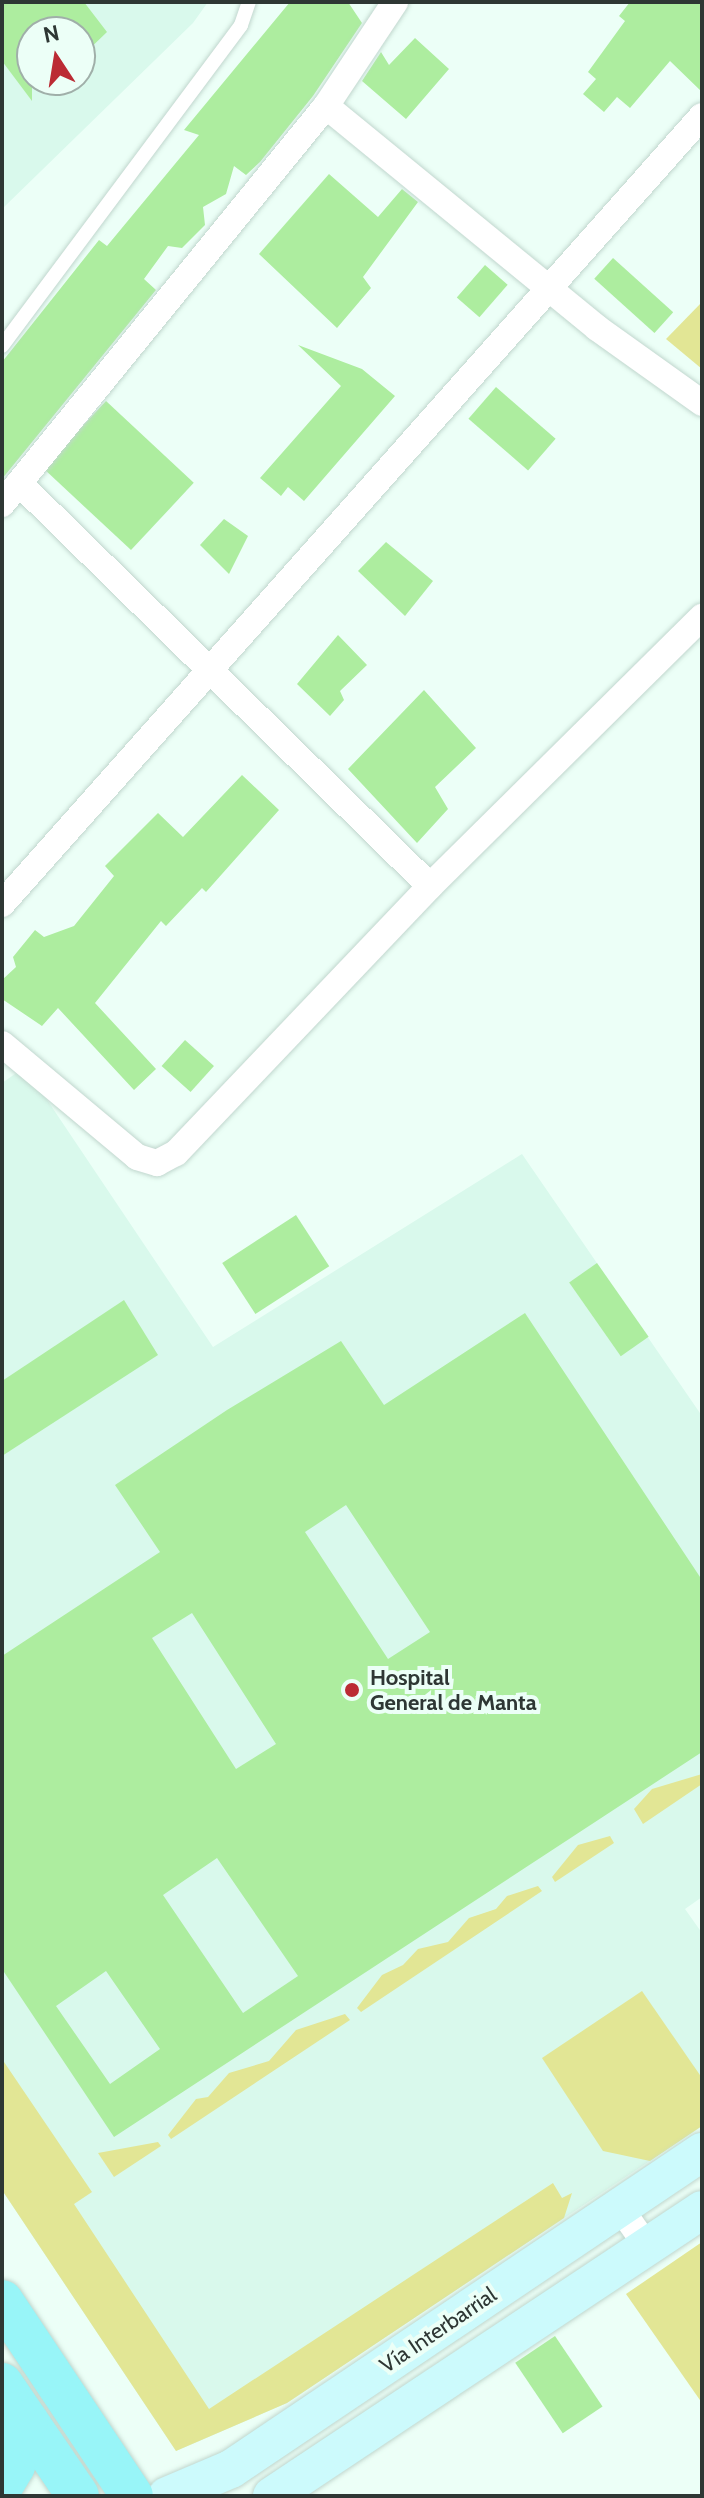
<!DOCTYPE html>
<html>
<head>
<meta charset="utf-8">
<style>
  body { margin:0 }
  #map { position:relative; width:704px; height:2498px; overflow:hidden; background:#ecfff7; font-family:Cabin,sans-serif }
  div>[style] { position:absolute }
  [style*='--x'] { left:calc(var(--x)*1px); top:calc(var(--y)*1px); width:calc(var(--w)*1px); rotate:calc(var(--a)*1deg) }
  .built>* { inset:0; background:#d9f9ec }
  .green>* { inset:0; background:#e2e695 }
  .building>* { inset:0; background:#aded9f; transform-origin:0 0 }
  .roads { filter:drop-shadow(0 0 2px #c1d7ce) drop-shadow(0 0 2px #c1d7ce) }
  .service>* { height:14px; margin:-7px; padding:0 7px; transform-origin:7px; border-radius:7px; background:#fff }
  .minor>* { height:26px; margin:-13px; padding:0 13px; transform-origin:13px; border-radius:13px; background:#fff }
  .secondary>* { height:38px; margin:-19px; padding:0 19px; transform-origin:19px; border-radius:19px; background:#ccfafc }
  .primary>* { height:42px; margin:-21px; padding:0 21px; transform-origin:21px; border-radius:21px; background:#98f5f8 }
  .dots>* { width:22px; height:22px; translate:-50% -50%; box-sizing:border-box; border:4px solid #ecfff7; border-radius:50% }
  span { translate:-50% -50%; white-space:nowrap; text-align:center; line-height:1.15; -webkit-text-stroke:8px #ecfff7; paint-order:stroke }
  .poi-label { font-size:22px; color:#2e3734; font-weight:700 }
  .left { translate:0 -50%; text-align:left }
  .street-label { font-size:22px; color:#2e3734 }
  .frame { position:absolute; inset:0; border:4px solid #2e3734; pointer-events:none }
  .north { position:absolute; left:16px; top:16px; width:80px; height:80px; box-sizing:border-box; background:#ecfff7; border:2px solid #a0afa9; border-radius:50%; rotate:348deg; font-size:22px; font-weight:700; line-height:32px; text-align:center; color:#2e3734 }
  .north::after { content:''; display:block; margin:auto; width:28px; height:36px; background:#bb2b34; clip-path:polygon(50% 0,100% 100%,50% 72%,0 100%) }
</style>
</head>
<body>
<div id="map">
  <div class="built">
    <div style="clip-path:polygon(evenodd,2px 2px,208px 2px,193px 23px,2px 209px,2px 2px,32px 32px,80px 32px,80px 80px,32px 80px,32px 32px)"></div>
    <div style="clip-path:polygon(25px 1067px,213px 1347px,522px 1154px,702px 1416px,702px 1897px,685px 1909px,702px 1933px,702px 2126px,287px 2403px,176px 2451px,2px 2190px,2px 1083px)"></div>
  </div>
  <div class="green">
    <div style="clip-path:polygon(702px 302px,702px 369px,666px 339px)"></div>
    <div style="clip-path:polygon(702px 1774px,702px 1784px,643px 1824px,634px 1809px,652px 1789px)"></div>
    <div style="clip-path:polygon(610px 1836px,614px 1843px,555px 1882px,552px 1877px,578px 1845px)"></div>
    <div style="clip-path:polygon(538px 1886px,542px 1891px,361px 2012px,357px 2008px,382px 1975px,403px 1965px,418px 1949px,448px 1942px,469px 1918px,496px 1909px,507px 1896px)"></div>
    <div style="clip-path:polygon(642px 1991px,702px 2078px,702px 2126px,650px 2161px,603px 2151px,542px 2058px)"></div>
    <div style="clip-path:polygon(345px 2014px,350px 2020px,171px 2139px,168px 2135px,196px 2099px,208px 2097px,229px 2073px,269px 2061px,296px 2030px)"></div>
    <div style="clip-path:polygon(2px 2059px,92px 2192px,74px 2204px,209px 2409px,553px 2183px,562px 2198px,572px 2193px,564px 2218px,287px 2403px,176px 2451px,2px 2190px)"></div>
    <div style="clip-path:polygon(158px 2142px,161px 2146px,114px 2177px,98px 2153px)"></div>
    <div style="clip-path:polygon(702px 2242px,702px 2403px,626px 2294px)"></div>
  </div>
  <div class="building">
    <div style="clip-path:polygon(2px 2px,84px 2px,107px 32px,80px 58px,80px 32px,32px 32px,32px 101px,2px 61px)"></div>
    <div style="clip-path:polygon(290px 2px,348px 2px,362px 23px,313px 96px,260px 162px,246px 175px,234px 166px,226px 194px,203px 207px,205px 225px,182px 248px,168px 246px,144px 279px,156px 290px,2px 479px,2px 362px,99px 240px,107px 246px,199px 135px,184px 130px)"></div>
    <div style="clip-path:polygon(630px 2px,702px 2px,702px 92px,670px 61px,630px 108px,617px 97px,604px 112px,583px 94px,596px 79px,588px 72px,625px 21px,619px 16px)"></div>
    <div style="clip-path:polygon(415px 38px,449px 69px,406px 119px,362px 81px,381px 52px,389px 65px)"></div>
    <div style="clip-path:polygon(329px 174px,378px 217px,402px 189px,418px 202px,363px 277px,371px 288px,337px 328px,259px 254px)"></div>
    <div style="left:613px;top:258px;width:81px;height:28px;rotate:42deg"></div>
    <div style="left:485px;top:265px;width:30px;height:43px;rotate:41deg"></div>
    <div style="clip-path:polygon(298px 345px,362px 369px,395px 396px,304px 501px,288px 487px,281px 496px,260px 478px,341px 386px)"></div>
    <div style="left:496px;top:387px;width:79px;height:42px;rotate:41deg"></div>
    <div style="left:106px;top:401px;width:120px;height:92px;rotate:43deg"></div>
    <div style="clip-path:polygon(224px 519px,248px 536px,229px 574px,200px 545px)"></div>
    <div style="clip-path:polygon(386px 542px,433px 581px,405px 616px,358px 571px)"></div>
    <div style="clip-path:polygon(338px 635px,367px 665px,340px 691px,344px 700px,330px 716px,297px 684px)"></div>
    <div style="clip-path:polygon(424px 690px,476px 748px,435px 787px,448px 809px,417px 843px,348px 769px)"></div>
    <div style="clip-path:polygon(242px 775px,279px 810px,206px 892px,202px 888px,166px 926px,161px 921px,95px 1003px,156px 1069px,134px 1090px,58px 1008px,42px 1026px,2px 999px,2px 980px,16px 967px,13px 957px,35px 930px,44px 937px,74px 926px,114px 876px,105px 866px,158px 813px,183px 837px)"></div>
    <div style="left:185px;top:1040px;width:39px;height:35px;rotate:42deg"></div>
    <div style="left:296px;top:1215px;width:61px;height:88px;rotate:57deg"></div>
    <div style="left:597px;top:1263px;width:90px;height:34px;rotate:55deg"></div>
    <div style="clip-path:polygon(124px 1300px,158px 1355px,2px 1456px,2px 1381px)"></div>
    <div style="clip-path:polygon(evenodd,525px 1313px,702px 1580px,702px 1752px,114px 2137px,2px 1969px,2px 1656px,160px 1552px,115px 1485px,227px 1410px,341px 1341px,384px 1405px,525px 1313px,346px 1505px,430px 1632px,388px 1659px,305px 1532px,346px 1505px,525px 1313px,192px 1613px,276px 1744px,236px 1769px,152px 1638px,192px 1613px,525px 1313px,217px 1858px,298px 1976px,243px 2013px,163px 1895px,217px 1858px,525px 1313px,106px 1971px,160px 2049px,110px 2084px,56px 2006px,106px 1971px)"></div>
    <div style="left:555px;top:2336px;width:85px;height:48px;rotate:56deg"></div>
  </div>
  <div class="roads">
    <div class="service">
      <div style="--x:2;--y:346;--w:400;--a:-53.3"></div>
      <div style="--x:241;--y:25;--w:24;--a:-71"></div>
    </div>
    <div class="minor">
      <div style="--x:326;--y:106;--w:350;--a:39.3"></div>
      <div style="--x:597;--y:328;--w:129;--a:35.5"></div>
      <div style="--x:19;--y:483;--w:576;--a:44.44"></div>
      <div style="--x:2;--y:504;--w:513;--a:-50.85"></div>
      <div style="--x:326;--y:106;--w:125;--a:-56.4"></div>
      <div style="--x:2;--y:904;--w:1054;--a:-48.38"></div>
      <div style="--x:2;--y:1044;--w:176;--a:39.9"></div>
      <div style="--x:137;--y:1157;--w:21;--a:17"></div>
      <div style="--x:157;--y:1163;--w:21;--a:-28"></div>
      <div style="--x:176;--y:1153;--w:369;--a:-46.4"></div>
      <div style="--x:430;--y:886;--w:383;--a:-44.7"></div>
      <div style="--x:620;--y:2208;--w:47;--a:54.6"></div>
    </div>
    <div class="secondary">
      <div style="--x:167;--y:2496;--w:69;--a:-22.9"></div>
      <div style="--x:231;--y:2469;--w:568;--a:-33.94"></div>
      <div style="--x:272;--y:2496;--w:516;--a:-33.63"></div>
    </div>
    <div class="primary">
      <div style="--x:2;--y:2301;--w:234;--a:56.3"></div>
      <div style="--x:2;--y:2384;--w:135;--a:55.8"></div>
      <div style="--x:2;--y:2486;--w:23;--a:-59"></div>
      <div style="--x:14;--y:2466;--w:47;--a:-73.9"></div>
    </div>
  </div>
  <div class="dots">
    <div style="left:352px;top:1690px;background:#bb2b34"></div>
  </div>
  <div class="poi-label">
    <span class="left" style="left:370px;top:1690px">Hospital<br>General de Manta</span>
  </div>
  <div class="street-label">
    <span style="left:438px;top:2330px;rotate:-34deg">Vía Interbarrial</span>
  </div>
  <div class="frame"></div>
  <div class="north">N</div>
</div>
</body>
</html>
